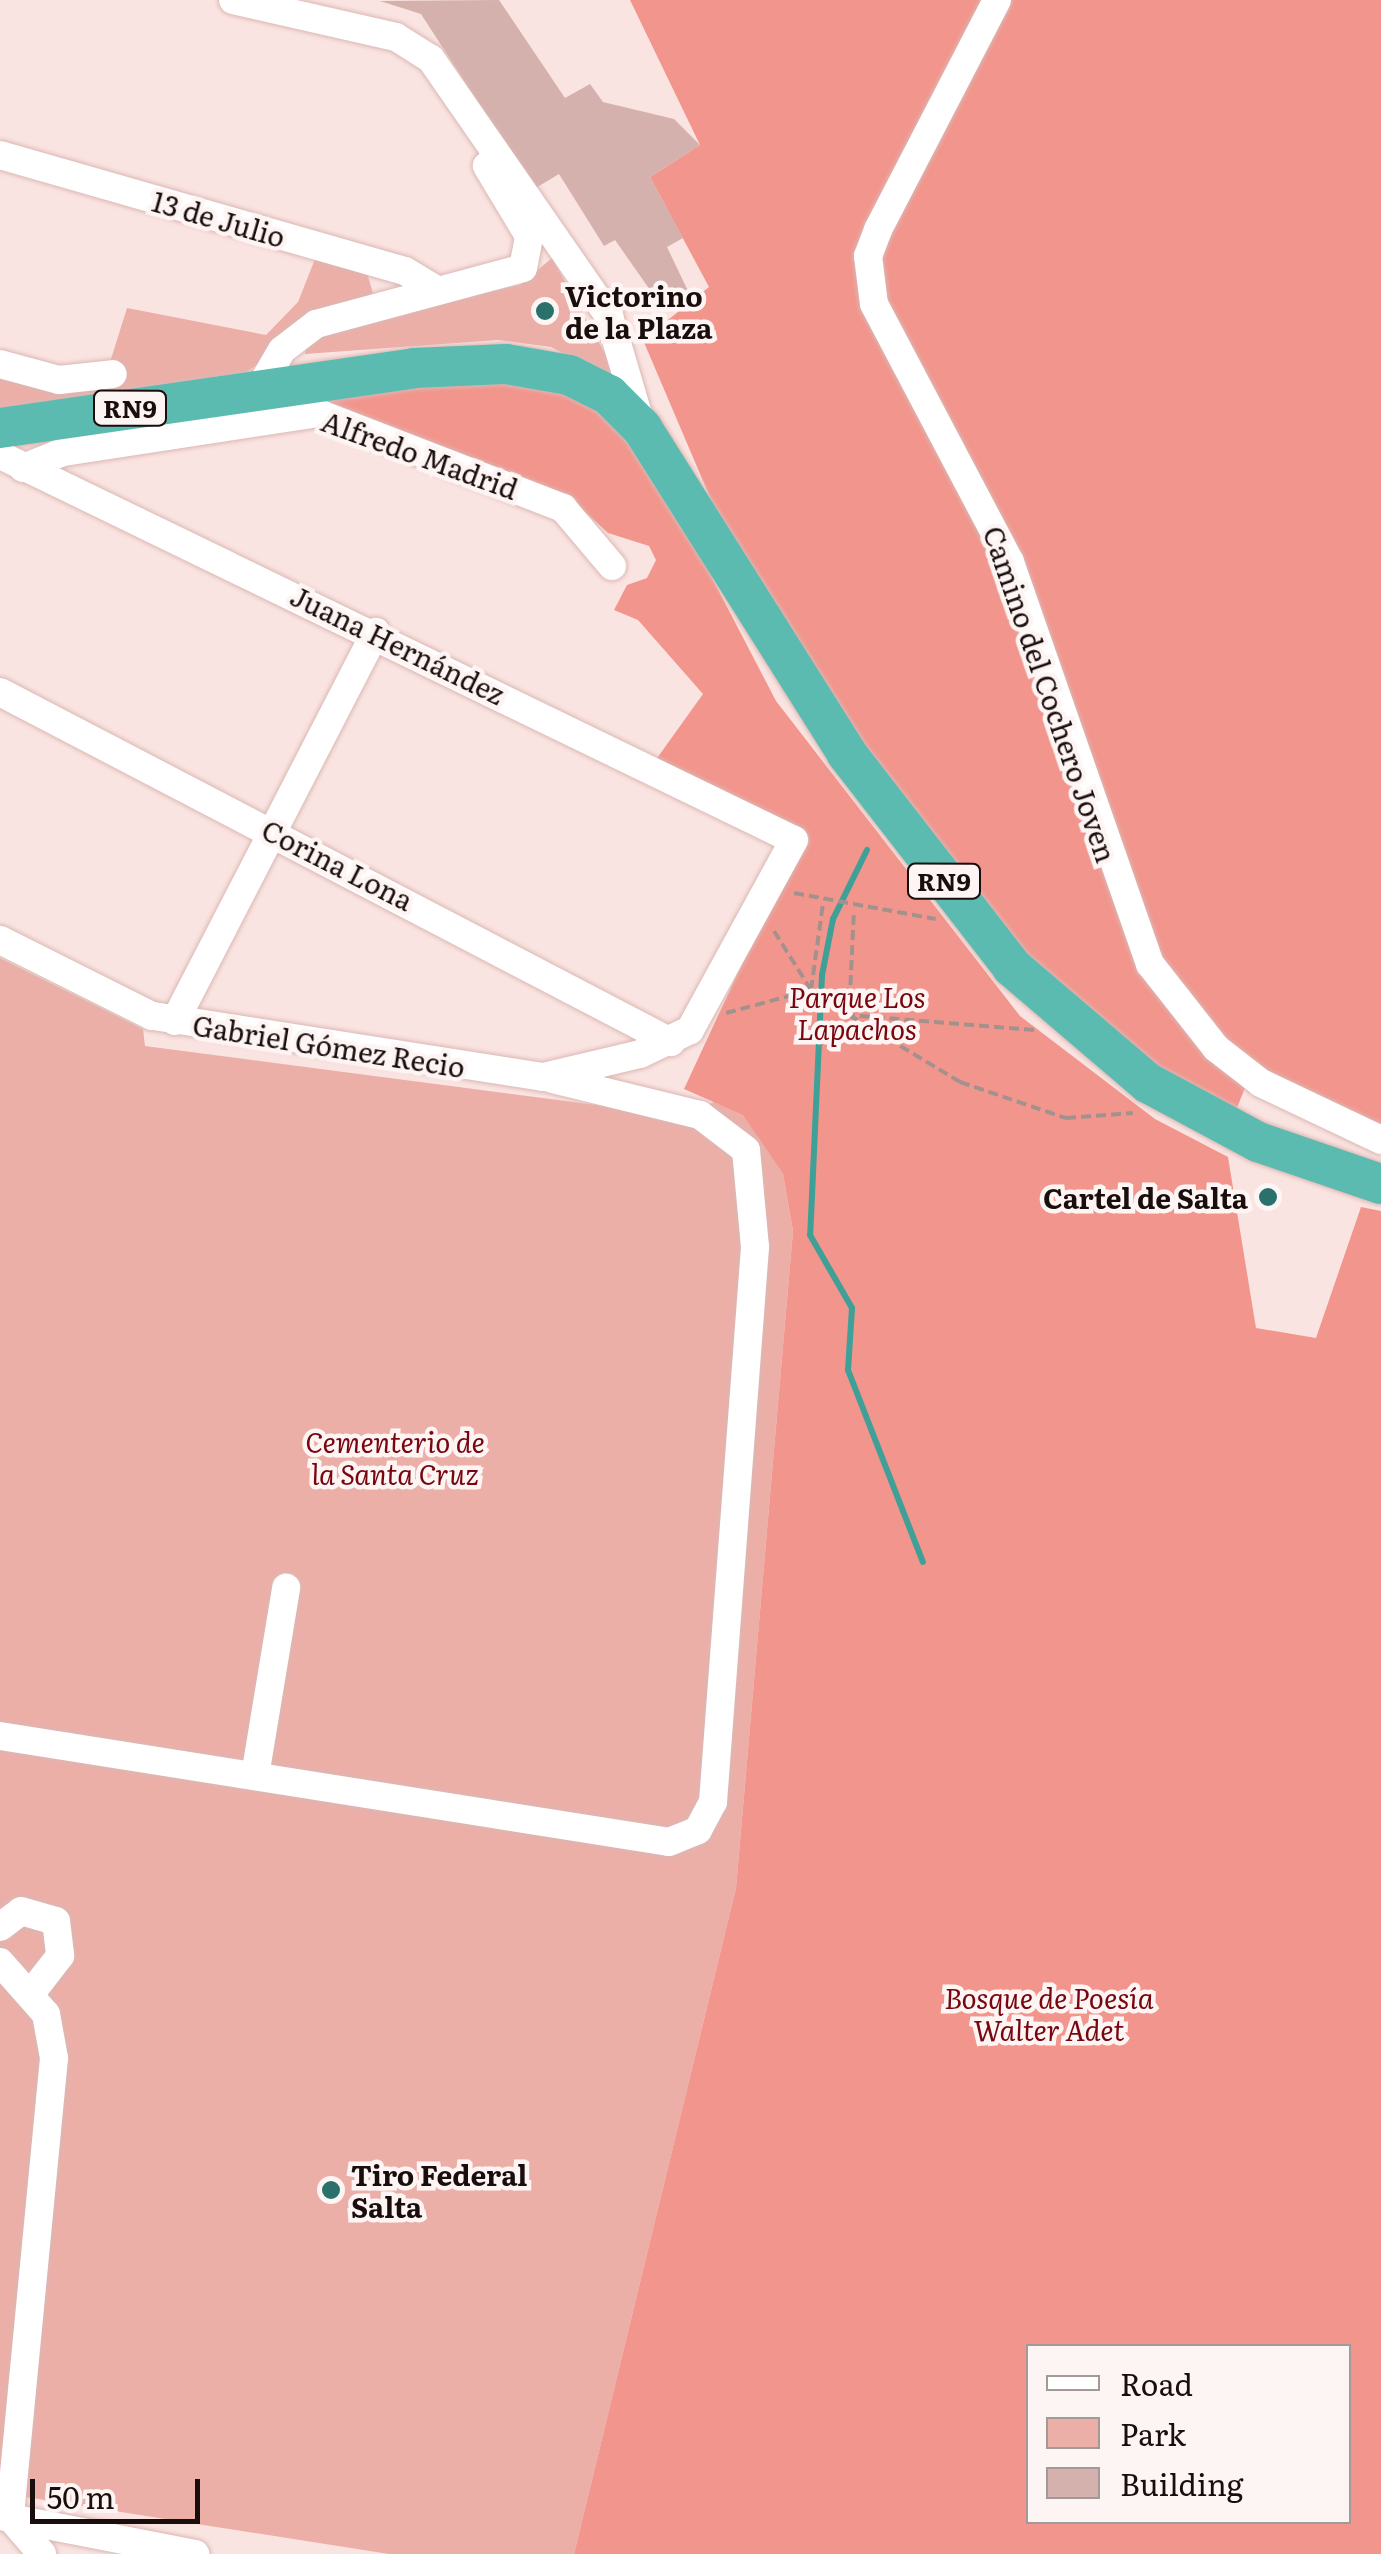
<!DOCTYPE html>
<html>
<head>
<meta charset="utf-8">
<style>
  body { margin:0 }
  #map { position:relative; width:1381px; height:2554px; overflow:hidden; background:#fae4e1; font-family:Literata,serif }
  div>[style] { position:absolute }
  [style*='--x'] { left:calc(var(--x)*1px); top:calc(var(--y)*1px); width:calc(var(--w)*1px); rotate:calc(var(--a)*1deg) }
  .green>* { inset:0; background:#ecafa8 }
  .forest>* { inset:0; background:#f2958c }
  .stream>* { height:6px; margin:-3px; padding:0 3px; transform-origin:3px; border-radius:3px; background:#3ea096 }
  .building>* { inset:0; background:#d5b1ad }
  .path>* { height:4px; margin-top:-2px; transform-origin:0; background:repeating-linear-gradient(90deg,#a3918e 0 10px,transparent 0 15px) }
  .roads { filter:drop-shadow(0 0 2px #dbb7b3) drop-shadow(0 0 2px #dbb7b3) }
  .minor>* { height:28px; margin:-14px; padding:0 14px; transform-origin:14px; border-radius:14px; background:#fff }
  .highway>* { height:40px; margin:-20px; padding:0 20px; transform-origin:20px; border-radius:20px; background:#5bbbb1 }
  .dots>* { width:28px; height:28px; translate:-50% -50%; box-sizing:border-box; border:5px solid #fdf5f4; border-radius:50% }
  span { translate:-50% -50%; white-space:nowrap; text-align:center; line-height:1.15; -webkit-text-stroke:9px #fdf5f4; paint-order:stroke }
  .shield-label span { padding:2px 8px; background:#fdf5f4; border:2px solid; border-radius:8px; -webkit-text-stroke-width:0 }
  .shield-label { font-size:25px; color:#1a0e0d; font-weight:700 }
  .street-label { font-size:28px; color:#1a0e0d }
  .poi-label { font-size:28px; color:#1a0e0d; font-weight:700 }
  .left { translate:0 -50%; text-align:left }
  .right { translate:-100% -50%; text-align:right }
  .park-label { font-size:28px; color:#79060f; font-style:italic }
  .legend { position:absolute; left:1026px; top:2344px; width:325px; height:180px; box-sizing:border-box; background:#fdf5f4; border:2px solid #a29998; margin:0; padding:12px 18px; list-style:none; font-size:30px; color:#1a0e0d }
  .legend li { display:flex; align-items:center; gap:20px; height:50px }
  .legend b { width:50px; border:2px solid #a29998 }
  .scale { position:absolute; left:30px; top:2479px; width:170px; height:45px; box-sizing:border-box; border:5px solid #1a0e0d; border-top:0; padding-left:12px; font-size:30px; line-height:35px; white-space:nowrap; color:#1a0e0d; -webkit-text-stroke:8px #fdf5f4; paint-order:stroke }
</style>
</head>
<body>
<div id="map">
  <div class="green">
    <div style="clip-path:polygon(552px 258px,622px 384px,551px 347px,498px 340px,305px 354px,307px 340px,349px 322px,520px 285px)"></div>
    <div style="clip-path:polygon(315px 259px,367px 273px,373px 293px,246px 372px,0 411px,0 371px,105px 378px,127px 308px,266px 335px,298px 302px)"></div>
    <div style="clip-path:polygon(0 958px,143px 1029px,145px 1046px,681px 1116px,714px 1102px,743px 1114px,783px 1174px,793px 1231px,736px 1888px,574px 2554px,389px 2554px,0 2493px)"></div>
  </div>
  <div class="forest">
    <div style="clip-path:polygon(630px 0,1381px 0,1381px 1132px,1248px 1080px,1235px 1113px,1164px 1070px,1056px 989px,902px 806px,721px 523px,643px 340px,709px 287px,650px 177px,700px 145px)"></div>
    <div style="clip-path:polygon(evenodd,414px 382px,561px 384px,644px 447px,776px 701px,1020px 1016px,1155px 1119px,1228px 1157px,1256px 1328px,1316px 1338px,1361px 1207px,1381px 1211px,1381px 2554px,574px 2554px,736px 1888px,793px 1231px,783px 1174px,743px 1115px,684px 1089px,801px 837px,655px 761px,703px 694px,638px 620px,614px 610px,627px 585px,647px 578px,656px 560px,649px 546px,608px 533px,574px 502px,299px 400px,414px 382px,1028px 2346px,1348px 2346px,1348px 2522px,1028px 2522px,1028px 2346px)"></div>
  </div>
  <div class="stream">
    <div style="--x:867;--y:850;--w:77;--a:116.2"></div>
    <div style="--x:833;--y:919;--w:57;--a:101.1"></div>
    <div style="--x:822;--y:975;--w:260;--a:92.6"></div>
    <div style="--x:810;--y:1235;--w:84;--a:60.1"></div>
    <div style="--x:852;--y:1308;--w:62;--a:93.7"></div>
    <div style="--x:848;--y:1370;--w:206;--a:68.7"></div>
  </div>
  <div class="building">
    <div style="clip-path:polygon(499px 0,565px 98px,590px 84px,603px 102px,674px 119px,700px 145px,650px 177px,683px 238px,667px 247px,689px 293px,650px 290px,615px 240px,604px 246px,559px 174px,534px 189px,421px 14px,380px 1px)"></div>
  </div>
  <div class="path">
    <div style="--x:794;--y:893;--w:144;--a:10.4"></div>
    <div style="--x:774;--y:931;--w:70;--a:57.9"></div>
    <div style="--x:811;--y:990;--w:45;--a:33.3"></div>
    <div style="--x:726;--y:1013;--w:88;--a:-15.1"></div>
    <div style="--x:811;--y:990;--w:88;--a:-82.1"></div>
    <div style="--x:849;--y:1015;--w:105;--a:-87.3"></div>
    <div style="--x:1034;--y:1030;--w:186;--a:-175.4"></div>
    <div style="--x:849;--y:1015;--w:130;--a:31.1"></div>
    <div style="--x:960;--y:1082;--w:112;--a:18.8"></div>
    <div style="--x:1066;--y:1118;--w:67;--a:-4.3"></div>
  </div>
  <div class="roads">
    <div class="minor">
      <div style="--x:233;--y:0;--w:167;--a:12.8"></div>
      <div style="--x:396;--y:37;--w:41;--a:32.2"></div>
      <div style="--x:431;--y:59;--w:313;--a:55.3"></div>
      <div style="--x:609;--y:316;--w:117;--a:73.6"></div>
      <div style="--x:997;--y:0;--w:259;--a:117.4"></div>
      <div style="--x:878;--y:230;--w:28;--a:111"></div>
      <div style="--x:868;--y:256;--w:48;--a:82.9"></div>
      <div style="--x:874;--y:304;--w:292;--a:62.2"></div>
      <div style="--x:1010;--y:562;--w:426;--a:70.8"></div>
      <div style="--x:1150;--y:964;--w:107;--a:51.8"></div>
      <div style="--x:1216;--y:1048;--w:57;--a:37.9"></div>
      <div style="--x:1261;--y:1083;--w:133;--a:25.4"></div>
      <div style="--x:0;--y:155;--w:421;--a:16"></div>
      <div style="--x:405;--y:271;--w:33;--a:31"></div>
      <div style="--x:0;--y:364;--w:61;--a:15.2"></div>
      <div style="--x:59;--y:380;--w:54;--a:-6.3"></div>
      <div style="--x:259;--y:389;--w:45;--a:-59.5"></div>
      <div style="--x:282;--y:350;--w:43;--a:-37.4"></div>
      <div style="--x:316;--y:324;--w:214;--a:-15.1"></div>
      <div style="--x:523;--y:268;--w:33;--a:-79"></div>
      <div style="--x:529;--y:236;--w:82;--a:-121"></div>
      <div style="--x:0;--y:455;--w:882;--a:25.87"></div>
      <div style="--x:794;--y:840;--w:217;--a:118.7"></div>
      <div style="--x:690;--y:1030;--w:55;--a:154.4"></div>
      <div style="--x:640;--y:1054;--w:100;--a:166.7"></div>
      <div style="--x:543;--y:1077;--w:396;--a:-171.1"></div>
      <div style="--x:152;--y:1016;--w:170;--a:-153.4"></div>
      <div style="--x:23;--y:468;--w:43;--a:-21.8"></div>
      <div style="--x:63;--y:452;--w:258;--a:-8.7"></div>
      <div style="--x:318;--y:413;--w:263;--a:21.2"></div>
      <div style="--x:563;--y:508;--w:76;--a:49.8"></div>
      <div style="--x:0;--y:692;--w:757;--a:27.55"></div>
      <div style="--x:175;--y:1021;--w:438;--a:-62.7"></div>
      <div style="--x:0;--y:1736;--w:677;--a:9"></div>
      <div style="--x:669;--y:1842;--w:31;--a:-22"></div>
      <div style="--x:698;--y:1830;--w:32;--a:-62"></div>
      <div style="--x:713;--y:1802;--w:557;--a:-85.67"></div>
      <div style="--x:755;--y:1247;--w:97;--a:-95.3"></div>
      <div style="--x:746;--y:1150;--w:58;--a:-142.7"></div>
      <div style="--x:700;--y:1115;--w:152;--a:-166.3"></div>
      <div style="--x:255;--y:1776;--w:191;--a:-80.6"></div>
      <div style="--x:0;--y:1927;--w:26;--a:-37"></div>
      <div style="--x:21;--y:1911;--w:36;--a:16"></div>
      <div style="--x:56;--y:1921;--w:35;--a:83"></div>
      <div style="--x:60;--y:1956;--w:46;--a:127.9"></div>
      <div style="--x:0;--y:1962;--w:69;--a:48.5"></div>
      <div style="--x:46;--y:2014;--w:45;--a:79.7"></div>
      <div style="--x:54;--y:2058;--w:461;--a:95.5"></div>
      <div style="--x:0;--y:2516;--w:199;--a:11"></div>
      <div style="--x:10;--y:2517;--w:49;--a:49.1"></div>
    </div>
    <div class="highway">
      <div style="--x:0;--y:428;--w:418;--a:-8.2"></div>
      <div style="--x:414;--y:368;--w:92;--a:-2.5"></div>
      <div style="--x:506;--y:364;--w:64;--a:9.9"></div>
      <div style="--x:569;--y:375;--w:45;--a:26.6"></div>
      <div style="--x:609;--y:395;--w:47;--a:45"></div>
      <div style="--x:642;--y:428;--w:385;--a:57.8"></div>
      <div style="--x:847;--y:754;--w:269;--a:52.2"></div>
      <div style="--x:1012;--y:967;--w:179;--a:40.5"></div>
      <div style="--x:1148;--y:1083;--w:125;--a:28.2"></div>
      <div style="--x:1258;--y:1142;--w:130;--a:18.9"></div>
    </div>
  </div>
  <div class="dots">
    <div style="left:545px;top:311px;background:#29716a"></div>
    <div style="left:1268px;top:1197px;background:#29716a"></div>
    <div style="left:331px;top:2190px;background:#29716a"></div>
  </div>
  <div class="shield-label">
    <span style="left:130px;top:408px">RN9</span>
    <span style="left:944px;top:881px">RN9</span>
  </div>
  <div class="street-label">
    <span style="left:219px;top:218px;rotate:16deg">13 de Julio</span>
    <span style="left:420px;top:454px;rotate:20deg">Alfredo Madrid</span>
    <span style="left:398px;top:644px;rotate:26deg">Juana Hernández</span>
    <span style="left:1051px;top:694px;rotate:71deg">Camino del Cochero Joven</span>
    <span style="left:338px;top:864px;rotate:27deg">Corina Lona</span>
    <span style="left:329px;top:1045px;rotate:9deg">Gabriel Gómez Recio</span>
  </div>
  <div class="poi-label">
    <span class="left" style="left:565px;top:311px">Victorino<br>de la Plaza</span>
    <span class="right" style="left:1248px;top:1197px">Cartel de Salta</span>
    <span class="left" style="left:351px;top:2190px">Tiro Federal<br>Salta</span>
  </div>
  <div class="park-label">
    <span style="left:857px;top:1012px">Parque Los<br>Lapachos</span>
    <span style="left:395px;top:1457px">Cementerio de<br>la Santa Cruz</span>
    <span style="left:1049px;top:2013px">Bosque de Poesía<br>Walter Adet</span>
  </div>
  <ul class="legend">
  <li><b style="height:12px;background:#fff"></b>Road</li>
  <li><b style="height:28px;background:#ecafa8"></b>Park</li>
  <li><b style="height:28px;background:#d5b1ad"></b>Building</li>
  </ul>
  <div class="scale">50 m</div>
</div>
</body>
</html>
